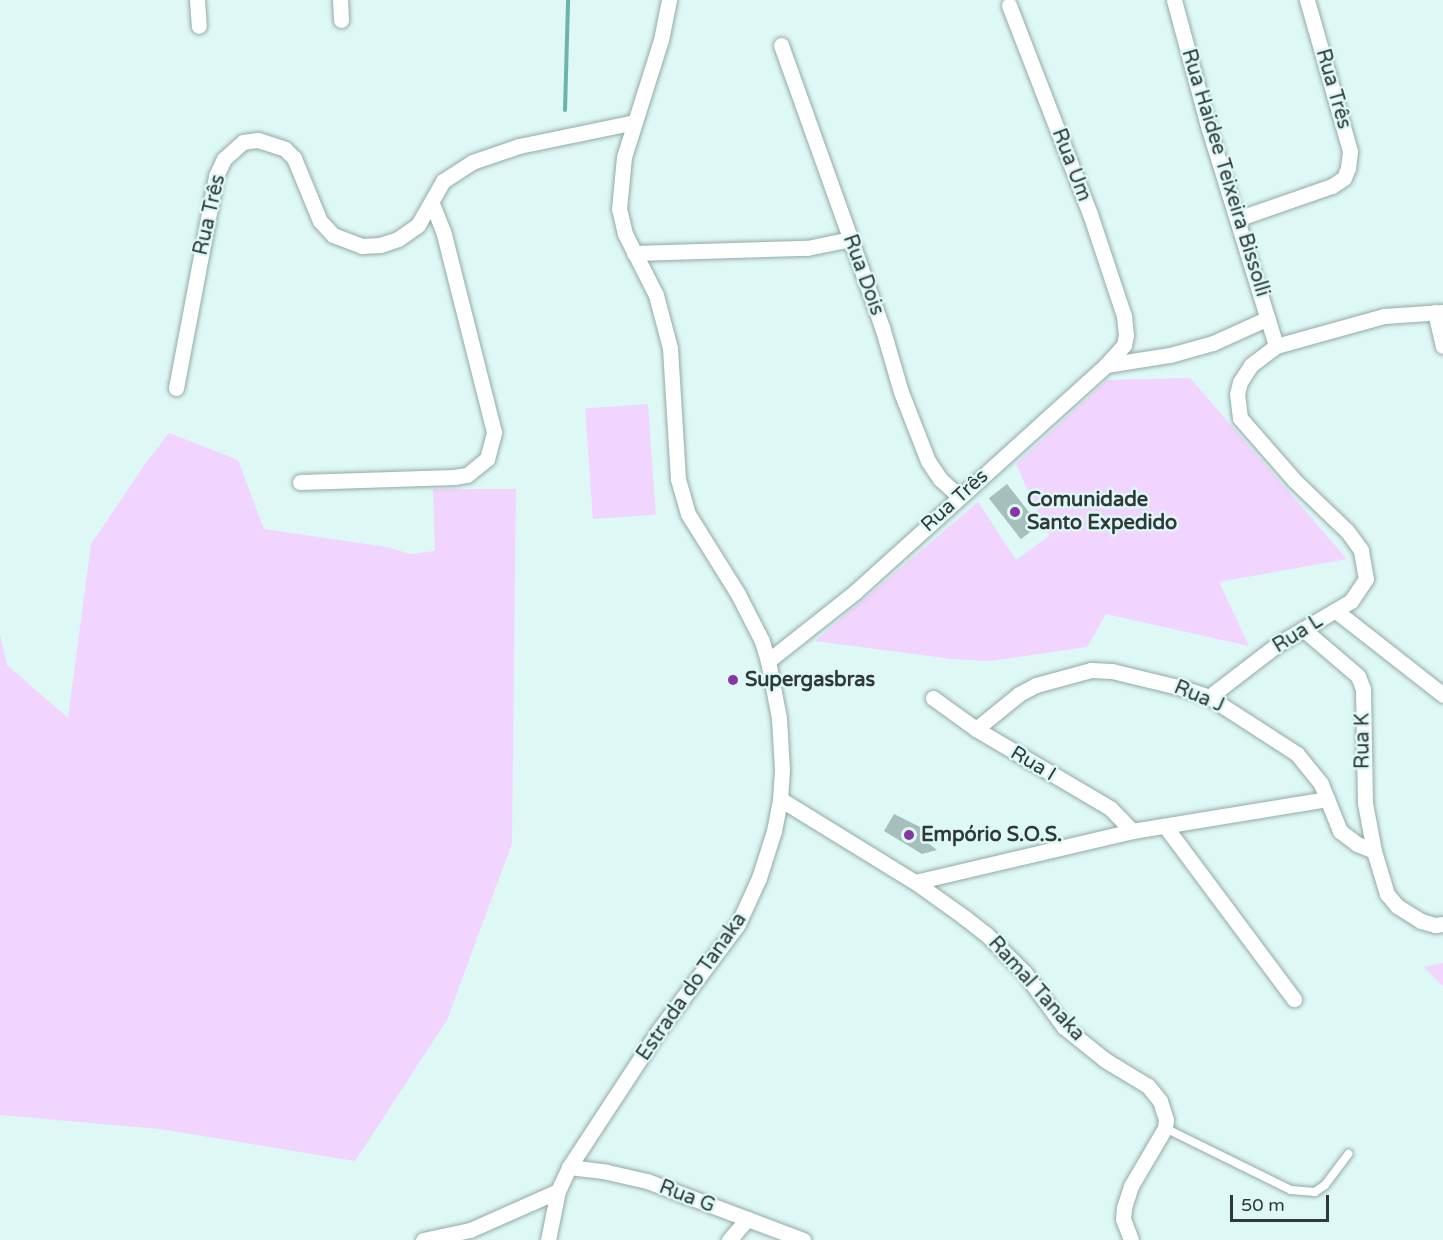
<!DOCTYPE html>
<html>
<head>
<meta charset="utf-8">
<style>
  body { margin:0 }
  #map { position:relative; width:1443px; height:1240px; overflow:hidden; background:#def8f5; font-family:"Varela Round",sans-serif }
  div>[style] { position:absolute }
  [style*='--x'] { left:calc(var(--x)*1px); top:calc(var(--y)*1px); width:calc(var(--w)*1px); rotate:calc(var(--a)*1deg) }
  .green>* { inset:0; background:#f1d5fe; transform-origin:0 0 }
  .stream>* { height:4px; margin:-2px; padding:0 2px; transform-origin:2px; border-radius:2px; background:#6cb3af }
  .building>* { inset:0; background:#a6bebc; transform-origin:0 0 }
  .roads { filter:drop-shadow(0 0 2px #92aaa8) drop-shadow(0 0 2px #92aaa8) }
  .lane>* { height:8px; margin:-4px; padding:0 4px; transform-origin:4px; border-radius:4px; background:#fff }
  .street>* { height:15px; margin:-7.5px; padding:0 7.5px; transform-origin:7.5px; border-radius:7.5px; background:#fff }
  .dots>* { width:16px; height:16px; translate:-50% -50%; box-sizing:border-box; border:3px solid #def8f5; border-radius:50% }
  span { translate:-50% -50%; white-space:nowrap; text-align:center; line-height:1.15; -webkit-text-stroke:5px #def8f5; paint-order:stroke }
  .street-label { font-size:20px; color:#2f3939 }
  .poi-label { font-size:20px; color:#2f3939; font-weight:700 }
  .left { translate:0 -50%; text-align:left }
  .scale { position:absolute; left:1230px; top:1195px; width:99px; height:27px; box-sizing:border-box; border:3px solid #2f3939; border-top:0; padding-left:8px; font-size:18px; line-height:21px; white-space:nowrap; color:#2f3939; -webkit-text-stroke:4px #def8f5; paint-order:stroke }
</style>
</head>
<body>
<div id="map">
  <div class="green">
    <div style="clip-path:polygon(1190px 378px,1347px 559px,1219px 582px,1249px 646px,1106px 614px,1087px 647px,991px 661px,952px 659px,815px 641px,978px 502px,1016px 560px,1049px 536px,1016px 464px,1107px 380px)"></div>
    <div style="left:648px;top:404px;width:111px;height:63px;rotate:86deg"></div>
    <div style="clip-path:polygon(169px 433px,238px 460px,264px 529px,387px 547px,410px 554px,435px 551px,433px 489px,516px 489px,512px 843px,447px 1020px,355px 1161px,160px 1129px,0 1115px,0 634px,7px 665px,68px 718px,91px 544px,145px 464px)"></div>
    <div style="clip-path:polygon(1443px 963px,1443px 986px,1424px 967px)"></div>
  </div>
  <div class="stream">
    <div style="--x:565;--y:110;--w:110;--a:-88.4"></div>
  </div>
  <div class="building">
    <div style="left:1007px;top:484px;width:52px;height:23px;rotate:52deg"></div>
    <div style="clip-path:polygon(894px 814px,928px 831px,923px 839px,937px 850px,922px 854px,884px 831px)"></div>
  </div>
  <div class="roads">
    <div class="lane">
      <div style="--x:1165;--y:1128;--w:140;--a:26.2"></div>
      <div style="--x:1291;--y:1190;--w:24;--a:5"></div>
      <div style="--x:1315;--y:1192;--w:12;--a:-35"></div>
      <div style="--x:1325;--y:1185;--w:39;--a:-53"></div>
    </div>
    <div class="street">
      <div style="--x:197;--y:0;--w:26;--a:86"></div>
      <div style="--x:340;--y:0;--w:20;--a:87"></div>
      <div style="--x:1174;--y:0;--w:131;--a:74.9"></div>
      <div style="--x:1208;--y:126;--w:230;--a:72.8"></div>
      <div style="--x:781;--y:45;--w:300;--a:70.3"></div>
      <div style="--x:882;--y:327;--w:68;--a:73.7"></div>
      <div style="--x:901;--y:392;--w:74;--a:68.6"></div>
      <div style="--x:928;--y:461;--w:22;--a:56"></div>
      <div style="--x:940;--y:479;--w:25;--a:42"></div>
      <div style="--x:1237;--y:219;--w:101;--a:-19.2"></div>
      <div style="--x:1332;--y:186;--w:14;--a:-34"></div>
      <div style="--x:1344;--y:178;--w:11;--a:-68"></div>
      <div style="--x:1348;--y:168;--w:17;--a:-83"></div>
      <div style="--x:1350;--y:151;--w:157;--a:-105.9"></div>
      <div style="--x:634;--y:253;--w:173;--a:-1.7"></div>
      <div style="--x:807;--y:248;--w:45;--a:-11.6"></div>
      <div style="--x:1435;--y:312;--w:35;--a:77"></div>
      <div style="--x:1106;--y:365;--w:65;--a:-8.9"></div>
      <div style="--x:1170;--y:355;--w:45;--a:-15.6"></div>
      <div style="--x:1213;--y:343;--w:60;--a:-24.4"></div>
      <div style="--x:176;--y:388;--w:216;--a:-79.3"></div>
      <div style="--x:216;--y:176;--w:19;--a:-65"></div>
      <div style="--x:224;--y:159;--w:25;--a:-42"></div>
      <div style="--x:243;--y:142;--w:15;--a:-8"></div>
      <div style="--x:258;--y:140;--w:28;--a:18"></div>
      <div style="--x:285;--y:149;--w:13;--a:45"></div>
      <div style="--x:294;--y:158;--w:68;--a:67.6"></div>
      <div style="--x:320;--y:221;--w:19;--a:47"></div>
      <div style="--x:333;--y:235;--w:31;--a:21"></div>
      <div style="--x:362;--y:246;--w:18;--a:-3"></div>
      <div style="--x:380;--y:245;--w:19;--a:-18"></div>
      <div style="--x:398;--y:239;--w:24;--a:-35"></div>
      <div style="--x:418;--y:225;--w:51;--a:-60.4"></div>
      <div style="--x:443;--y:181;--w:35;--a:-33"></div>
      <div style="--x:472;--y:162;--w:50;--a:-18.8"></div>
      <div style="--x:519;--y:146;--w:118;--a:-11.7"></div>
      <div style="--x:300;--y:482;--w:154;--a:-1.9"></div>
      <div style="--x:454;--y:477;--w:13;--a:-9"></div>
      <div style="--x:467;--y:475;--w:26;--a:-39"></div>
      <div style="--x:487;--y:459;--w:28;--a:-75"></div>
      <div style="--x:494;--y:432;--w:207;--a:-104.2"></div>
      <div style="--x:443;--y:231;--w:31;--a:-112"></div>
      <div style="--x:1336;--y:611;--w:136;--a:38.1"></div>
      <div style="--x:1303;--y:629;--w:72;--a:40.5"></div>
      <div style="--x:1358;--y:676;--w:14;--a:69"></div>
      <div style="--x:1363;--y:689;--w:114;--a:89"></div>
      <div style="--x:1365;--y:803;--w:49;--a:79.4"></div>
      <div style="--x:1374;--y:851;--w:45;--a:73.2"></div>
      <div style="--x:1387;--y:894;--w:16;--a:50"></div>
      <div style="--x:1397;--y:906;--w:28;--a:32"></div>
      <div style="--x:1421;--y:921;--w:15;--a:16"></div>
      <div style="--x:1435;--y:925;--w:8;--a:-7"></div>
      <div style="--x:768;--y:661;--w:111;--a:-38.4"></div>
      <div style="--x:855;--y:592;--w:338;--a:-42.1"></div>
      <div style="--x:1106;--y:365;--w:27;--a:-48"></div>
      <div style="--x:1124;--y:345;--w:10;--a:-79"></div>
      <div style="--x:1126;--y:335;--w:19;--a:-96"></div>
      <div style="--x:1124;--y:316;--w:108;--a:-108.4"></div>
      <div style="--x:1090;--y:214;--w:224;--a:-111.2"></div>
      <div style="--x:1209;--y:697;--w:87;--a:-37.5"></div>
      <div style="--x:1278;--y:644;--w:85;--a:-30.5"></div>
      <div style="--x:1351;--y:601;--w:27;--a:-56"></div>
      <div style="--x:1366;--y:579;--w:29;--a:-100"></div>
      <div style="--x:1361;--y:550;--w:24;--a:-126"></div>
      <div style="--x:1347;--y:531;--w:72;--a:-136.1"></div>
      <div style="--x:1295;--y:481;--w:84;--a:-131.1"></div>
      <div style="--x:1240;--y:418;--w:24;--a:-97"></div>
      <div style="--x:1237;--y:394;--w:12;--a:-76"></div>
      <div style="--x:1240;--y:382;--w:20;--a:-57"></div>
      <div style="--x:1251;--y:365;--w:31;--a:-37"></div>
      <div style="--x:1276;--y:346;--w:112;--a:-15.5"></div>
      <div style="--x:1384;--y:316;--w:59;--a:-3.9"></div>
      <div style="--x:933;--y:698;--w:53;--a:35.8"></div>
      <div style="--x:976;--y:729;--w:156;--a:30.5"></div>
      <div style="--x:1110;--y:808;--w:32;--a:46"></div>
      <div style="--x:976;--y:729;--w:55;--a:-39.1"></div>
      <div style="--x:1019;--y:694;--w:19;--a:-28"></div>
      <div style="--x:1036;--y:685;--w:57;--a:-15.3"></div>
      <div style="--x:1091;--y:670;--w:21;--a:3"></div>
      <div style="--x:1112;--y:671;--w:72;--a:13.7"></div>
      <div style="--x:1182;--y:688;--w:28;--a:18"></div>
      <div style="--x:1209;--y:697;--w:105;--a:32.9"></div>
      <div style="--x:1297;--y:754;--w:38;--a:51"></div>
      <div style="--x:1321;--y:784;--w:51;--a:68"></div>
      <div style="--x:1340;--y:831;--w:21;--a:37"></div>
      <div style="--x:1357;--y:844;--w:18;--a:22"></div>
      <div style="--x:780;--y:799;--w:158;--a:31.6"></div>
      <div style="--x:915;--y:882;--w:60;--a:35.5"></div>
      <div style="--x:964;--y:917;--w:28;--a:38"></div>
      <div style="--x:986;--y:934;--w:54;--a:45"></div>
      <div style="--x:1024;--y:972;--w:68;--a:54"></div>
      <div style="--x:1064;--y:1027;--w:53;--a:38.8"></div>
      <div style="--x:1105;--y:1060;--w:50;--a:31.2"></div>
      <div style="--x:1148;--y:1086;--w:19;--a:51"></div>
      <div style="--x:1160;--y:1101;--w:20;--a:72"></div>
      <div style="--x:1166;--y:1120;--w:8;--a:97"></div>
      <div style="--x:1165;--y:1128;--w:67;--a:120.4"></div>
      <div style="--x:1131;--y:1186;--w:23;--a:108"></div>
      <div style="--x:1124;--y:1208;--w:11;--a:95"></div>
      <div style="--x:1123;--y:1219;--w:22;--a:69"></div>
      <div style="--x:1165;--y:826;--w:216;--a:53.3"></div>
      <div style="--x:915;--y:882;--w:223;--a:-13.2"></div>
      <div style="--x:1132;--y:831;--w:198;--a:-9.3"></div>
      <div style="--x:569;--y:1167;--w:38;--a:7"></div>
      <div style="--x:607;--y:1172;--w:41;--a:12.7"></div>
      <div style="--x:647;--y:1181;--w:167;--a:20.7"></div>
      <div style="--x:423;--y:1240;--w:48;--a:-12"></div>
      <div style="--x:470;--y:1230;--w:96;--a:-23.9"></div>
      <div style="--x:548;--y:1240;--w:50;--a:-78.5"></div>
      <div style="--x:558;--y:1191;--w:26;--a:-65"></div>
      <div style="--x:569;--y:1167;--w:164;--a:-56.7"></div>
      <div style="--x:659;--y:1030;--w:132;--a:-53.3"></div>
      <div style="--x:738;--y:924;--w:51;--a:-65.5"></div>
      <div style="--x:759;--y:878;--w:49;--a:-72.3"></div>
      <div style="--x:774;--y:831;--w:33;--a:-79"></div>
      <div style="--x:780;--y:799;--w:30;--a:-86"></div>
      <div style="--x:782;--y:769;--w:51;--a:-93.4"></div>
      <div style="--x:779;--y:718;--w:58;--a:-100.9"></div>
      <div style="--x:768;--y:661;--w:21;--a:-107"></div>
      <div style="--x:762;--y:641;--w:53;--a:-117.1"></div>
      <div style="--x:738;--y:594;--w:94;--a:-122"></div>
      <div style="--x:688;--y:514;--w:36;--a:-106"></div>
      <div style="--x:678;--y:479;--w:131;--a:-93.5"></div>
      <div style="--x:670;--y:348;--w:55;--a:-104.8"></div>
      <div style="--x:656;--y:295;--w:68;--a:-116.9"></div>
      <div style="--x:625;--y:234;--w:26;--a:-103"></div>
      <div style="--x:619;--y:209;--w:52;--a:-84.5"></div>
      <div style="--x:624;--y:157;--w:123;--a:-72.5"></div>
      <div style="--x:661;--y:40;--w:41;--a:-78.7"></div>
      <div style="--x:729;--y:1240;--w:28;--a:-49"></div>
    </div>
  </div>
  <div class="dots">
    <div style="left:1015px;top:512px;background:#8736a6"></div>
    <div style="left:733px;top:680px;background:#8736a6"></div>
    <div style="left:909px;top:835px;background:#8736a6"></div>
  </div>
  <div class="street-label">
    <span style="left:1333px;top:89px;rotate:74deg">Rua Três</span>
    <span style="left:1071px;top:165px;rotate:69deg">Rua Um</span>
    <span style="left:1225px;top:173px;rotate:73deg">Rua Haidee Teixeira Bissolli</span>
    <span style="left:210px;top:215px;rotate:-77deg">Rua Três</span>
    <span style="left:863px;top:275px;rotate:70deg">Rua Dois</span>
    <span style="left:955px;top:501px;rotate:-42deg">Rua Três</span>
    <span style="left:1298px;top:634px;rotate:-32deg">Rua L</span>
    <span style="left:1199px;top:697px;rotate:23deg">Rua J</span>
    <span style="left:1363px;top:741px;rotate:-90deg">Rua K</span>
    <span style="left:1033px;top:764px;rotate:31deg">Rua I</span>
    <span style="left:692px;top:987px;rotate:-55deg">Estrada do Tanaka</span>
    <span style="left:1036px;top:989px;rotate:48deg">Ramal Tanaka</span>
    <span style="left:687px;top:1197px;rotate:21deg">Rua G</span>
  </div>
  <div class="poi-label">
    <span class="left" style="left:1027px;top:512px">Comunidade<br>Santo Expedido</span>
    <span class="left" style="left:745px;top:680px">Supergasbras</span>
    <span class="left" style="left:921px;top:835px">Empório S.O.S.</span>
  </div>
  <div class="scale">50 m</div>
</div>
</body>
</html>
